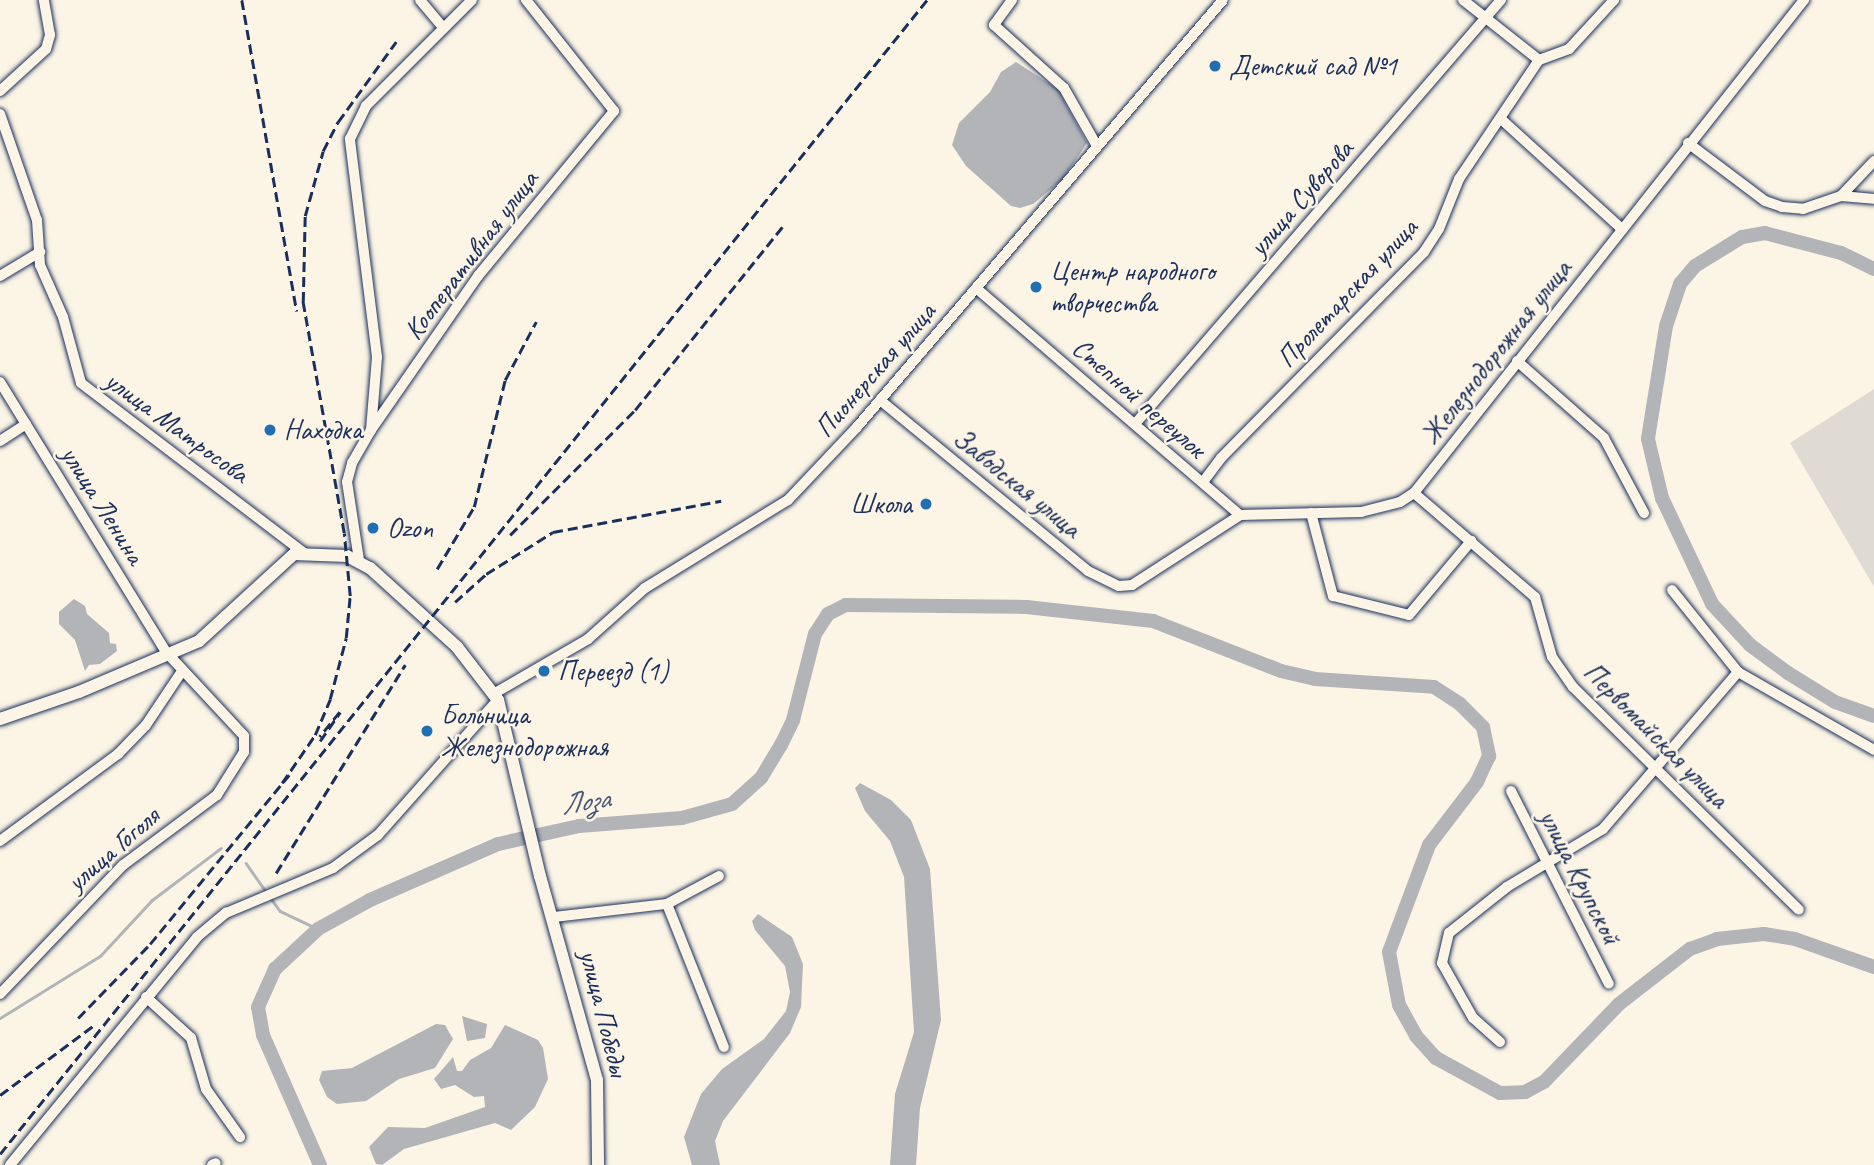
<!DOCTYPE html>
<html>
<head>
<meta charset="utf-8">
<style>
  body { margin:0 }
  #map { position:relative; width:1874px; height:1165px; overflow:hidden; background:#fcf5e5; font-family:Caveat,sans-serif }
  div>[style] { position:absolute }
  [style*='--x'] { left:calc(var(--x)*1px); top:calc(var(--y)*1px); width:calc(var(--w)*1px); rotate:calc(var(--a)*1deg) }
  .green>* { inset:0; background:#dfdbd4 }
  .water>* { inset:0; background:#b2b4b8 }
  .stream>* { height:2.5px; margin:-1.25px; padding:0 1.25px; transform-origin:1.25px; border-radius:1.25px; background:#b2b4b8 }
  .river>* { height:14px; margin:-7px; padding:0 7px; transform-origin:7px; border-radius:7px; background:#b2b4b8 }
  .roads { filter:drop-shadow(0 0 2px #1b2f5e) drop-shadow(0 0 2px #1b2f5e) }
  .minor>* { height:10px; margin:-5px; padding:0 5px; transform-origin:5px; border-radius:5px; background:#fcf5e5 }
  .major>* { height:12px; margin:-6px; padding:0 6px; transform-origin:6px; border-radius:6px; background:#fcf5e5 }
  .rail>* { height:2.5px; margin-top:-1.25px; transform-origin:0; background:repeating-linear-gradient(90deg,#1b2f5e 0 10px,transparent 0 15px) }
  .dots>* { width:19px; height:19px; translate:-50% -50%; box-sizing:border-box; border:4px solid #fcf5e5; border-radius:50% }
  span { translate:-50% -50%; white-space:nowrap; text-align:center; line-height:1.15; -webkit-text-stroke:5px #fcf5e5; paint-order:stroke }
  .poi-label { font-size:28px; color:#1b2f5e }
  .left { translate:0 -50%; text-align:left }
  .right { translate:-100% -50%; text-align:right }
  .street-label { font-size:28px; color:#1b2f5e }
  .water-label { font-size:30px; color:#485779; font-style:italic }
</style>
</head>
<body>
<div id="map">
  <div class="green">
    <div style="clip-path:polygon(1874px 389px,1874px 587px,1790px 443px)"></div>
  </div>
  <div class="water">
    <div style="clip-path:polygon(1016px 62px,1058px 89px,1087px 143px,1063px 179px,1033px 204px,1020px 208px,1011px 206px,966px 166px,952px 145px,959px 123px,990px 92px,1001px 72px)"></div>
    <div style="clip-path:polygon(74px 599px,85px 606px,87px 614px,109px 633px,110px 643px,116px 644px,117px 651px,100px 664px,89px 665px,85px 671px,75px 640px,59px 624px,59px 612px)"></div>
    <div style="clip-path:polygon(860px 783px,891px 800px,911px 820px,930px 869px,941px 1020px,920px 1108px,916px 1165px,890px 1165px,895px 1094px,914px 1032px,904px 877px,890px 841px,865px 811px,855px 788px)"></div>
    <div style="clip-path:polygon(758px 914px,792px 937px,803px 964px,801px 1007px,790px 1033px,723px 1121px,715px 1141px,720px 1165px,692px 1165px,684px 1137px,701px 1094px,722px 1069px,764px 1039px,786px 1011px,790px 992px,785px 966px,755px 930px,752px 921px)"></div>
    <div style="clip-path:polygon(462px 1016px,487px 1024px,485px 1038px,467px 1041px)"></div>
    <div style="clip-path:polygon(436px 1024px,445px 1025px,453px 1039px,435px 1068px,399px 1079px,366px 1101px,337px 1104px,327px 1097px,319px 1080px,322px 1071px,352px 1068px)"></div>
    <div style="clip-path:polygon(505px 1025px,538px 1040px,543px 1048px,548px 1079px,535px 1107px,511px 1130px,495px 1123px,404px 1149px,382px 1165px,376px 1164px,369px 1147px,388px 1127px,425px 1128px,485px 1107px,484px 1096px,474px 1097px,455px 1085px,441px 1089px,434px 1079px,453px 1057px,457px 1071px,462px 1071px,470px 1060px,491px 1048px)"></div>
  </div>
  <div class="stream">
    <div style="--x:246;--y:863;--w:35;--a:55"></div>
    <div style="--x:270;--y:897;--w:17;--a:54"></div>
    <div style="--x:280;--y:911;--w:42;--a:25.3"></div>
    <div style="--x:0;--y:1018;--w:118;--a:-31.8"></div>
    <div style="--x:100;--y:956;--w:76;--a:-47.1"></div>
    <div style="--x:152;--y:900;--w:86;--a:-37"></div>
  </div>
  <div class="river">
    <div style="--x:1874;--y:269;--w:37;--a:-154"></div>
    <div style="--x:1841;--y:253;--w:79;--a:-165.3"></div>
    <div style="--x:1765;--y:233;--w:23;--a:170"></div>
    <div style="--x:1742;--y:237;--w:55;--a:148.3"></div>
    <div style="--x:1695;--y:266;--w:23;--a:130"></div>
    <div style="--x:1680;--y:284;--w:44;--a:108.4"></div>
    <div style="--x:1666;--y:326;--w:114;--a:99.1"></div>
    <div style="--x:1648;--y:439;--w:61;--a:76.7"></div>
    <div style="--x:1662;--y:498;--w:117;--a:64.7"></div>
    <div style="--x:1712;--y:604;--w:56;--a:47.2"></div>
    <div style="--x:1750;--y:645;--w:47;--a:36.4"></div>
    <div style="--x:1788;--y:673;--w:55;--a:31.7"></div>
    <div style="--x:1835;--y:702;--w:41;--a:19.7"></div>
    <div style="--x:320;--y:1165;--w:142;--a:-113.7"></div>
    <div style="--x:263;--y:1035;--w:28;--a:-100"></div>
    <div style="--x:258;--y:1007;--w:42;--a:-65.9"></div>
    <div style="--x:275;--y:969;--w:59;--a:-42.9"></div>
    <div style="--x:318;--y:929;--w:60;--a:-29.1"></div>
    <div style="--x:370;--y:900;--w:140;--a:-23.6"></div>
    <div style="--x:498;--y:844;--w:83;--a:-12.5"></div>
    <div style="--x:579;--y:826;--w:103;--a:-4.4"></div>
    <div style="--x:682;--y:818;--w:52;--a:-15.6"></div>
    <div style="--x:732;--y:804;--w:39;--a:-42"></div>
    <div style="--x:761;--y:778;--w:39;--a:-59"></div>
    <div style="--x:781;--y:745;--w:28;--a:-64"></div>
    <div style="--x:793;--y:720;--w:89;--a:-75.7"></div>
    <div style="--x:815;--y:634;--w:24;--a:-57"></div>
    <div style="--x:828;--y:614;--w:20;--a:-27"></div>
    <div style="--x:846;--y:605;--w:180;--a:0.6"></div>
    <div style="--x:1026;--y:607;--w:128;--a:6.3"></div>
    <div style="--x:1153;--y:621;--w:137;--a:21.3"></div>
    <div style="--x:1281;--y:671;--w:35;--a:13"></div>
    <div style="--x:1315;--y:679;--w:119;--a:3.8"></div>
    <div style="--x:1434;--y:687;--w:31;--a:33"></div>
    <div style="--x:1460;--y:704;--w:33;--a:45"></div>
    <div style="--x:1483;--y:727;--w:30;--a:78"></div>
    <div style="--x:1489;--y:756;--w:29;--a:115"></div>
    <div style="--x:1477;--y:782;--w:79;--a:127.3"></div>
    <div style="--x:1429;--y:845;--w:114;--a:110.5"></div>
    <div style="--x:1389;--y:952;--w:54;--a:79.3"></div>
    <div style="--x:1399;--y:1005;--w:35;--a:61"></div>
    <div style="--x:1416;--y:1036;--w:30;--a:48"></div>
    <div style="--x:1436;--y:1058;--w:73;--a:28.7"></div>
    <div style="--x:1500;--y:1093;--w:25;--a:-2"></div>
    <div style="--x:1525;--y:1092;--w:21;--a:-28"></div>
    <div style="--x:1544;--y:1082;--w:108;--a:-46.1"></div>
    <div style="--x:1619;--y:1004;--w:90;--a:-37.8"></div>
    <div style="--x:1690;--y:949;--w:29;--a:-20"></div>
    <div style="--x:1717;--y:939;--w:47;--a:-6.1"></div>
    <div style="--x:1764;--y:934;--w:31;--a:9"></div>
    <div style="--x:1795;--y:939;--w:84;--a:19.5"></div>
  </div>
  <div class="roads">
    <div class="minor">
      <div style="--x:420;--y:0;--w:35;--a:50"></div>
      <div style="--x:1012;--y:0;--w:31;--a:126"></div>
      <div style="--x:994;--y:25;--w:94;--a:42"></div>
      <div style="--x:1064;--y:88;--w:67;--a:60.4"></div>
      <div style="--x:1463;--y:0;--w:97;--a:38.3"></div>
      <div style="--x:0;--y:91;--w:62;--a:-42.4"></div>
      <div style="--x:46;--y:49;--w:15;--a:-74"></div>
      <div style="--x:50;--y:35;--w:36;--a:-100"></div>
      <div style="--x:0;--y:114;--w:112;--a:70.8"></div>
      <div style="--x:37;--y:220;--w:45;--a:86.2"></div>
      <div style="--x:40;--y:265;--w:57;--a:66.1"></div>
      <div style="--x:63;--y:317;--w:68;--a:74.7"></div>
      <div style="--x:81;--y:383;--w:280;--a:37.3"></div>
      <div style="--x:1501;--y:119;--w:164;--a:42.3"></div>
      <div style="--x:1688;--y:143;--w:96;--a:37"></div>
      <div style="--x:1765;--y:201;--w:18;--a:19"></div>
      <div style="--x:1782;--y:207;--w:21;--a:5"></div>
      <div style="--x:1803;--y:209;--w:40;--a:-18.9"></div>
      <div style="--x:1841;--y:196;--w:33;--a:5"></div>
      <div style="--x:1841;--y:196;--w:48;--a:-46.7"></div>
      <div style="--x:0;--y:276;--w:47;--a:-31"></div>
      <div style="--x:976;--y:288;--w:348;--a:40.7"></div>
      <div style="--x:1517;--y:361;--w:116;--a:41.5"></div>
      <div style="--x:1604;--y:438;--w:85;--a:61.9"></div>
      <div style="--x:0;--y:382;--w:318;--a:58.4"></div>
      <div style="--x:167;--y:653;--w:113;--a:47.1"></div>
      <div style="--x:244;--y:736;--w:16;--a:90"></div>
      <div style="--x:244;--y:752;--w:51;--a:122.1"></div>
      <div style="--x:217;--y:795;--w:117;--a:143.3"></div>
      <div style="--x:123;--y:865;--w:178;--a:133.6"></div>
      <div style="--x:880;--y:400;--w:269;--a:39.4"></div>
      <div style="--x:1088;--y:571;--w:34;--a:26"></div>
      <div style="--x:1119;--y:586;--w:13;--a:-4"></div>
      <div style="--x:1132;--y:585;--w:129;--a:-32.9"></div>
      <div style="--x:1240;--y:515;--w:121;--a:-1.4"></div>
      <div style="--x:1361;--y:512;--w:40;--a:-14.4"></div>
      <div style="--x:1400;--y:502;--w:17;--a:-33"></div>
      <div style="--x:1414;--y:493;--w:629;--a:-51.65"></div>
      <div style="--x:1135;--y:424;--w:560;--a:-49.2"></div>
      <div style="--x:371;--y:430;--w:188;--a:-55.2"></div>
      <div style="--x:478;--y:276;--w:214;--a:-50.5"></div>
      <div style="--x:614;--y:111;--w:142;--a:-128.4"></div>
      <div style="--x:0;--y:441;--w:31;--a:-33"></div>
      <div style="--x:1203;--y:482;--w:30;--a:-53"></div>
      <div style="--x:1221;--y:458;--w:289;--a:-45.4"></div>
      <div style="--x:1424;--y:252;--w:27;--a:-57"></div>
      <div style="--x:1439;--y:229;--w:54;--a:-68.2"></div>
      <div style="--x:1459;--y:179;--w:143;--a:-56.1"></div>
      <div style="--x:1539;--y:60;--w:32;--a:-20"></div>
      <div style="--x:1569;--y:49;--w:67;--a:-47.4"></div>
      <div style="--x:1414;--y:493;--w:160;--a:40.7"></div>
      <div style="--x:1535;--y:597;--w:62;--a:74.2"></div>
      <div style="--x:1552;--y:657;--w:37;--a:55"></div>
      <div style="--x:1573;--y:687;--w:317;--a:44.6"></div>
      <div style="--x:1311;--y:513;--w:86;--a:75.2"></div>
      <div style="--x:1333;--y:596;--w:78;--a:14"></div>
      <div style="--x:1409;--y:615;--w:97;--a:-50"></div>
      <div style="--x:359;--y:560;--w:79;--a:-98.7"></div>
      <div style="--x:347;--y:482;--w:20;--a:-75"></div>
      <div style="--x:352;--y:463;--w:38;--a:-60"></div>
      <div style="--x:371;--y:430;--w:73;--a:-85.3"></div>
      <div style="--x:377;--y:357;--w:220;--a:-97.1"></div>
      <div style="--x:350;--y:139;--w:37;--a:-64"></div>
      <div style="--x:366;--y:106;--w:150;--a:-45"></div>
      <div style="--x:1672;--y:590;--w:105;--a:51.2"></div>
      <div style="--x:1738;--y:672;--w:157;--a:29.8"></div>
      <div style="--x:495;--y:693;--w:108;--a:-30.1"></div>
      <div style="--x:588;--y:639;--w:76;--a:-41.8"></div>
      <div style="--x:645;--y:588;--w:168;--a:-31.6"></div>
      <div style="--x:788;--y:500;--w:100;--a:-46.6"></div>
      <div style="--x:857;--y:427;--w:562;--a:-49.4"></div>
      <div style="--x:1511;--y:791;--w:216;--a:63.1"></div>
      <div style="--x:0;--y:841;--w:147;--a:-36.4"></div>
      <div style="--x:118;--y:754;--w:40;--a:-46"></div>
      <div style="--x:146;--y:725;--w:65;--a:-56.3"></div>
      <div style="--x:667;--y:904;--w:154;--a:68.3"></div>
      <div style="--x:554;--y:917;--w:114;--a:-6.6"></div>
      <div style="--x:667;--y:904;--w:59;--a:-28.3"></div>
      <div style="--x:146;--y:997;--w:61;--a:42.3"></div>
      <div style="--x:191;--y:1038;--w:53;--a:73.6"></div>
      <div style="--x:206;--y:1089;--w:59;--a:54.7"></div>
      <div style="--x:1500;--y:1042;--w:36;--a:-138"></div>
      <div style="--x:1473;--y:1018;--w:63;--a:-119.4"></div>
      <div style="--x:1442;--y:963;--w:31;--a:-77"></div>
      <div style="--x:1449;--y:933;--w:74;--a:-38.4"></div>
      <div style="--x:1507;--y:887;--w:112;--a:-31.1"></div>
      <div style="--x:1603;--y:829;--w:207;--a:-49.3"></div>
      <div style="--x:10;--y:1165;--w:295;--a:-50.6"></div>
      <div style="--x:197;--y:937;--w:38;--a:-40"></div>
      <div style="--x:226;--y:913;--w:116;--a:-22.8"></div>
      <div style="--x:333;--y:868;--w:56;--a:-36.3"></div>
      <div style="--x:378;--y:835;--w:181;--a:-48.4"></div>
      <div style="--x:212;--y:1165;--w:4;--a:-27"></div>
    </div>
    <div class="major">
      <div style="--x:0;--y:719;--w:83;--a:-18.9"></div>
      <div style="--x:79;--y:692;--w:130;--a:-23"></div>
      <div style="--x:199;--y:641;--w:129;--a:-42.5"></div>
      <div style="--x:294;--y:554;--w:53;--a:2.2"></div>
      <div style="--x:347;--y:556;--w:26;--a:28"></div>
      <div style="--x:370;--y:568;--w:118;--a:42.2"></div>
      <div style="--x:457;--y:647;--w:67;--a:52.3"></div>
      <div style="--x:498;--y:700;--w:181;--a:76.6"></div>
      <div style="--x:540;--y:876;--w:212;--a:74.4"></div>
      <div style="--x:597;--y:1080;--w:85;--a:89.3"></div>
    </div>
  </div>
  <div class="rail">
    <div style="--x:242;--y:0;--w:316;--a:80"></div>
    <div style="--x:510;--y:535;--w:177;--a:-45"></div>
    <div style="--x:635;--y:410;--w:236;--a:-51.2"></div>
    <div style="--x:437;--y:569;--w:72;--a:-59.2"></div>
    <div style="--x:474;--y:507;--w:131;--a:-76.3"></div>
    <div style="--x:505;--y:380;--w:66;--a:-61.9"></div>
    <div style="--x:455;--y:602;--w:42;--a:-42.1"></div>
    <div style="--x:486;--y:574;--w:79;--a:-32.1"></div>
    <div style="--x:553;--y:532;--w:171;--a:-10.5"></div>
    <div style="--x:320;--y:741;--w:35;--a:-55"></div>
    <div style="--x:340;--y:712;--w:32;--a:129"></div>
    <div style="--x:282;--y:783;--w:58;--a:-55.5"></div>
    <div style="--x:315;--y:735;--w:39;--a:-67"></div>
    <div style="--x:330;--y:699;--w:63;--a:-75.3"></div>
    <div style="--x:346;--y:638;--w:42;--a:-84.6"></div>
    <div style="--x:350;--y:596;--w:63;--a:-95.4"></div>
    <div style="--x:344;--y:533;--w:235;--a:-100.1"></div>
    <div style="--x:303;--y:302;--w:86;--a:-88.7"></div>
    <div style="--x:305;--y:216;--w:67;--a:-74.5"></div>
    <div style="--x:323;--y:151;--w:33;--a:-63"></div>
    <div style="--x:338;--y:122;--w:99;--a:-54.1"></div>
    <div style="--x:276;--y:873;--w:245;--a:-58.2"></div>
    <div style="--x:78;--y:1018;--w:103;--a:-45.8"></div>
    <div style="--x:150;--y:944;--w:219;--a:-50.6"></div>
    <div style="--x:0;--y:1095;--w:116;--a:-36.6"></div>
    <div style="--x:0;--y:1154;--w:1480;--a:-51.23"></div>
  </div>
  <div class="dots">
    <div style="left:1215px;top:66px;background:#1f6fb2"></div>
    <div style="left:1036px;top:287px;background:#1f6fb2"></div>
    <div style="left:270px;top:430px;background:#1f6fb2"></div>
    <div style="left:926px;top:504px;background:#1f6fb2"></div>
    <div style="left:373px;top:528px;background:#1f6fb2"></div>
    <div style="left:544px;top:671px;background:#1f6fb2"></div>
    <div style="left:427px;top:731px;background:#1f6fb2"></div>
  </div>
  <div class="poi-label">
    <span class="left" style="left:1229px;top:66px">Детский сад №1</span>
    <span class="left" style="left:1050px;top:287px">Центр народного<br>творчества</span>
    <span class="left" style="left:284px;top:430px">Находка</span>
    <span class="right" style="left:912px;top:504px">Школа</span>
    <span class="left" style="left:387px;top:528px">Ozon</span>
    <span class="left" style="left:558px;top:671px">Переезд (1)</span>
    <span class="left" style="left:441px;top:731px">Больница<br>Железнодорожная</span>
  </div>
  <div class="street-label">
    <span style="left:1301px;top:198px;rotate:-49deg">улица Суворова</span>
    <span style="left:471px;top:255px;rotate:-53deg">Кооперативная улица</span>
    <span style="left:1347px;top:293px;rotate:-47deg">Пролетарская улица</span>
    <span style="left:1496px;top:352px;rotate:-52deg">Железнодорожная улица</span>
    <span style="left:875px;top:370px;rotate:-49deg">Пионерская улица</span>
    <span style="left:1139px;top:398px;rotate:41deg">Степной переулок</span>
    <span style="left:177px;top:427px;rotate:36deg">улица Матросова</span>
    <span style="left:1017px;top:483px;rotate:39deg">Заводская улица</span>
    <span style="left:103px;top:505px;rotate:58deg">улица Ленина</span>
    <span style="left:1656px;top:735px;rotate:45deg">Первомайская улица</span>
    <span style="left:113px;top:849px;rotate:-41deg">улица Гоголя</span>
    <span style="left:1580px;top:877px;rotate:63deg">улица Крупской</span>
    <span style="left:604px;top:1013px;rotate:76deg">улица Победы</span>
  </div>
  <div class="water-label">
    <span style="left:585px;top:801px;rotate:-8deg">Лоза</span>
  </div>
</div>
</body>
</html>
